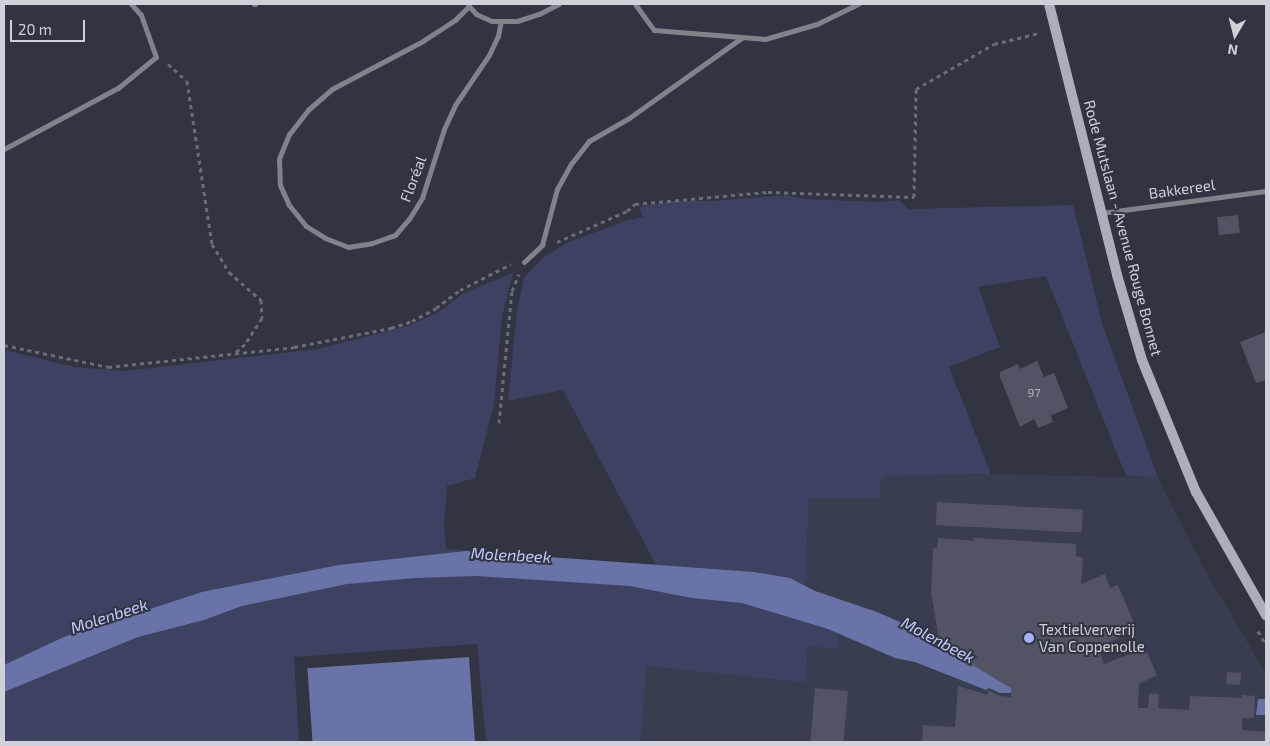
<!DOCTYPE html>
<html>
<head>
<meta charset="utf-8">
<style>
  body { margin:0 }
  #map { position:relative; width:1270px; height:746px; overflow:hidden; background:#313441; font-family:"Exo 2",sans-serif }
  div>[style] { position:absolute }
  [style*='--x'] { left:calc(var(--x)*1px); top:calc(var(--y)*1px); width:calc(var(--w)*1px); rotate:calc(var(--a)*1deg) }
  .built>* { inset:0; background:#393d50 }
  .green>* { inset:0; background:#3d4263 }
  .water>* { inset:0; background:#6a73a8; transform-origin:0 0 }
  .building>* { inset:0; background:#525463; transform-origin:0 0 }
  .path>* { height:3px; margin-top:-1.5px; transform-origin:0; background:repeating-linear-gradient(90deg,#6a6d78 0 4px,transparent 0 8px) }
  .street>* { height:5px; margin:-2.5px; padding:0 2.5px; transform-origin:2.5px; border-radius:2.5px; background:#81838a }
  .secondary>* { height:10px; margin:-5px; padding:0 5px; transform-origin:5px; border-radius:5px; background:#acaeba }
  .dots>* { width:14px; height:14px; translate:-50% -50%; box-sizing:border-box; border:2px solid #313441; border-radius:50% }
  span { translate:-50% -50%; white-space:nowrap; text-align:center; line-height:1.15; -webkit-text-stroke:4px #313441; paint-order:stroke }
  .number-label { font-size:12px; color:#b0b2bc }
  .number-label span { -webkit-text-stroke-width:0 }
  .street-label { font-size:15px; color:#cfd1d9 }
  .poi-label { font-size:15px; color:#cfd1d9 }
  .left { translate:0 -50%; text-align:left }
  .water-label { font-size:16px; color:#c3ccfd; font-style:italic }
  .frame { position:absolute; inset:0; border:5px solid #cfd1d9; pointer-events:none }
  .north { position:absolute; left:1210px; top:10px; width:50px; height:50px; -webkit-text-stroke:4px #313441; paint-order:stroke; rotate:188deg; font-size:14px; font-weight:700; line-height:20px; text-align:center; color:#cfd1d9 }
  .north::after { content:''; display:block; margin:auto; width:18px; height:22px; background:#cfd1d9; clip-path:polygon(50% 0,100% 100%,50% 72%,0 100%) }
  .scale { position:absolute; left:10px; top:20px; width:75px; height:22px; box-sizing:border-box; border:2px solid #cfd1d9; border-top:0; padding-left:6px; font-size:15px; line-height:18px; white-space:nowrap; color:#cfd1d9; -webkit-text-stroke:4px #313441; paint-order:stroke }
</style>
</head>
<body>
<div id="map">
  <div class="built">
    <div style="clip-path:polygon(991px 474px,1158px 478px,1202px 565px,1266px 674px,1266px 742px,641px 742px,645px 666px,806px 683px,808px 646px,805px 601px,809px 498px,879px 498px,882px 476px)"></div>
  </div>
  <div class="green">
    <div style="clip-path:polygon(786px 195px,805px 199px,879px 202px,899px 200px,908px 209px,1073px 205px,1102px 323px,1158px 478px,1126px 476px,1046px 276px,978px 287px,1000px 347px,949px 367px,991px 474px,882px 476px,879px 498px,809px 498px,805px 601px,841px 614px,837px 649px,808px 646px,806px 683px,646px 666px,641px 742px,486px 742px,477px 644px,294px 657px,299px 742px,4px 742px,4px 350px,74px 367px,125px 371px,318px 349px,408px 326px,439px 312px,462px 294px,513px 273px,502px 316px,494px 404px,475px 478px,447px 486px,444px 526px,446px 549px,656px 565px,563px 390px,508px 401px,517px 311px,524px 278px,545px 256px,569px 242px,625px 221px,643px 217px,639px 207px,675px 201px,712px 201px)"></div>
  </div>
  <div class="water">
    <div style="clip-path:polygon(466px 551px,754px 572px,790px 578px,815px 591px,877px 612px,909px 626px,1011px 688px,1011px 693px,1000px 693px,989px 688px,986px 690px,915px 662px,895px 658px,828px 629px,742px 603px,692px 598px,630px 586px,476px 576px,415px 578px,347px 584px,242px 606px,204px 620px,138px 637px,4px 692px,4px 665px,64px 637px,202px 592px,339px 565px)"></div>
    <div style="left:469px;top:657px;width:85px;height:162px;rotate:86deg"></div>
    <div style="clip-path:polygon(1258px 699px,1266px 699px,1266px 715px,1256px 715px)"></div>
  </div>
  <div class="building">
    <div style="left:1238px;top:215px;width:18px;height:21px;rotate:84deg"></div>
    <div style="clip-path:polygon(1266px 332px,1266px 380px,1256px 383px,1240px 342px)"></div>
    <div style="clip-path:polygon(1037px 361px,1044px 377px,1054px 373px,1068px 408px,1052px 415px,1050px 413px,1053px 422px,1038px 428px,1034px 419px,1020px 427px,1000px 377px,1000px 372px,1018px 364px,1020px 369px)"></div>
    <div style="left:937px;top:502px;width:146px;height:23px;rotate:3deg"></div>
    <div style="clip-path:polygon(938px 538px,974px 541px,974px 538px,1076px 544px,1076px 556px,1083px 558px,1081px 584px,1105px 574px,1110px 588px,1118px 585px,1137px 630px,1098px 647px,1104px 664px,1145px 648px,1157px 675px,1139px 684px,1138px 708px,1148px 708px,1149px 693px,1159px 694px,1158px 708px,1189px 710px,1190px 696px,1242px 698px,1242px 695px,1255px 696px,1254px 718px,1242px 718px,1242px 730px,1266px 732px,1266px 742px,922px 742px,923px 725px,955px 727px,958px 686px,988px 695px,988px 690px,1000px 696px,1011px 697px,1011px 688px,940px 645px,931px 592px,933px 548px,937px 549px)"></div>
    <div style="left:1227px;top:672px;width:14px;height:12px;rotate:4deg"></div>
    <div style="left:815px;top:688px;width:33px;height:53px;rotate:5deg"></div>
  </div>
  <div class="path">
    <div style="--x:168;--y:64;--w:25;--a:42"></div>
    <div style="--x:187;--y:81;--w:165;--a:81.3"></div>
    <div style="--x:212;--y:244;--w:33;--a:59"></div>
    <div style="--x:229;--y:272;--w:43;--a:41.2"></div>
    <div style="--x:261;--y:300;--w:18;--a:87"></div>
    <div style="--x:262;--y:318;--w:31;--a:123"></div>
    <div style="--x:245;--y:344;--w:13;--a:138"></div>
    <div style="--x:557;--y:242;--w:77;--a:-23.9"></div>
    <div style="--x:627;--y:211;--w:11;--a:-41"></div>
    <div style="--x:635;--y:204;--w:134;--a:-5.2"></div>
    <div style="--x:768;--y:192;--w:146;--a:2"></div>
    <div style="--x:914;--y:197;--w:108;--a:-88.9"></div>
    <div style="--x:916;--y:89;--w:90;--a:-30"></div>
    <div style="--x:994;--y:44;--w:46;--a:-13.7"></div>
    <div style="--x:4;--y:345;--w:106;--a:11.9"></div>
    <div style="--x:108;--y:367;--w:187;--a:-6.1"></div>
    <div style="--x:294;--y:347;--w:99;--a:-11.1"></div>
    <div style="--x:391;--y:328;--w:22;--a:-18"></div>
    <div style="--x:412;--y:321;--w:27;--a:-28"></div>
    <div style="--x:436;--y:308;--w:30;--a:-37"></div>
    <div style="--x:460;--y:290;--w:57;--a:-27"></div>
    <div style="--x:499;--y:423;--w:133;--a:-84.4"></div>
    <div style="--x:512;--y:291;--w:18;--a:-68"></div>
    <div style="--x:1258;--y:631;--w:16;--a:60"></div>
  </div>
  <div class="street">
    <div style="--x:254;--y:4;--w:1;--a:0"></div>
    <div style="--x:635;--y:4;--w:32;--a:54"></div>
    <div style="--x:654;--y:30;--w:111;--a:4.6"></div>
    <div style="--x:765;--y:39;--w:54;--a:-16.1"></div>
    <div style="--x:817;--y:24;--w:46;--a:-26"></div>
    <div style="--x:468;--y:5;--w:12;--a:48"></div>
    <div style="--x:476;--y:14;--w:17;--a:24"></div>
    <div style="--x:492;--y:21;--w:25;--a:0"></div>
    <div style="--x:517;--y:21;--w:23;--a:-18"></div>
    <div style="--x:539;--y:14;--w:22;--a:-27"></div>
    <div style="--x:469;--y:6;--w:20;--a:135"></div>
    <div style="--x:455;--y:20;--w:38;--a:147"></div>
    <div style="--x:423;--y:41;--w:103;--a:152.2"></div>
    <div style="--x:332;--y:89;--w:32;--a:139"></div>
    <div style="--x:308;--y:110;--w:31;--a:128"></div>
    <div style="--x:289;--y:134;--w:27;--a:112"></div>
    <div style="--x:279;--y:159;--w:26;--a:88"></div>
    <div style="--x:280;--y:185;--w:22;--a:66"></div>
    <div style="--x:289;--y:205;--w:27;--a:51"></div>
    <div style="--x:306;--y:226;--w:22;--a:32"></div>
    <div style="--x:325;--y:238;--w:25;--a:21"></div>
    <div style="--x:348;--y:247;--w:24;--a:-9"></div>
    <div style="--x:372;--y:243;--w:24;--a:-19"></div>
    <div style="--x:395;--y:235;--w:21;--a:-49"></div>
    <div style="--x:409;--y:219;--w:25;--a:-58"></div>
    <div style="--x:422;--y:198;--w:72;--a:-72.3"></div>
    <div style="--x:444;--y:129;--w:26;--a:-65"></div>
    <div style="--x:455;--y:105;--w:60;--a:-55.8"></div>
    <div style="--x:489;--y:55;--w:21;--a:-65"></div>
    <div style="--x:498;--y:36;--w:15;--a:-79"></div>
    <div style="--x:4;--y:149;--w:129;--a:-28.2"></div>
    <div style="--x:118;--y:88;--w:49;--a:-39.2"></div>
    <div style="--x:156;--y:57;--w:45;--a:-109.7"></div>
    <div style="--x:141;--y:15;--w:15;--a:-132"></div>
    <div style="--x:1101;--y:213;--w:166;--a:-7.6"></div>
    <div style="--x:524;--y:262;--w:25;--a:-43"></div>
    <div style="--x:542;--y:245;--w:58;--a:-75"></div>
    <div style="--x:557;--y:189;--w:29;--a:-61"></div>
    <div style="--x:571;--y:164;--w:29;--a:-52"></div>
    <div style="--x:589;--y:141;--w:46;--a:-29.9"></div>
    <div style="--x:629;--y:118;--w:138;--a:-35.5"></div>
  </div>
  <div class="secondary">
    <div style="--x:1049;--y:4;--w:279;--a:75.9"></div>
    <div style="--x:1117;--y:275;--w:89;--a:73.6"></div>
    <div style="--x:1142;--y:360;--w:143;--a:67.8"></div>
    <div style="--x:1196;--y:492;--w:142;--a:60.4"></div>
  </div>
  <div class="dots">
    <div style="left:1029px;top:638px;background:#a5b1fc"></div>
  </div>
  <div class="number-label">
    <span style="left:1034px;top:393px">97</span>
  </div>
  <div class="street-label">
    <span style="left:413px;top:179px;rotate:-69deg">Floréal</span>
    <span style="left:1182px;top:189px;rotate:-8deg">Bakkereel</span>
    <span style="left:1123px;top:228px;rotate:75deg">Rode Mutslaan - Avenue Rouge Bonnet</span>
  </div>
  <div class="poi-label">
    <span class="left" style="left:1039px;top:638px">Textielververij<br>Van Coppenolle</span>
  </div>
  <div class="water-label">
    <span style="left:511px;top:555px;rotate:3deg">Molenbeek</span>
    <span style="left:109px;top:616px;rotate:-18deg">Molenbeek</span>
    <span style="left:938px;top:640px;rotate:28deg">Molenbeek</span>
  </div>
  <div class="frame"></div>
  <div class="north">N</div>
  <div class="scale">20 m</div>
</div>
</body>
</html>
